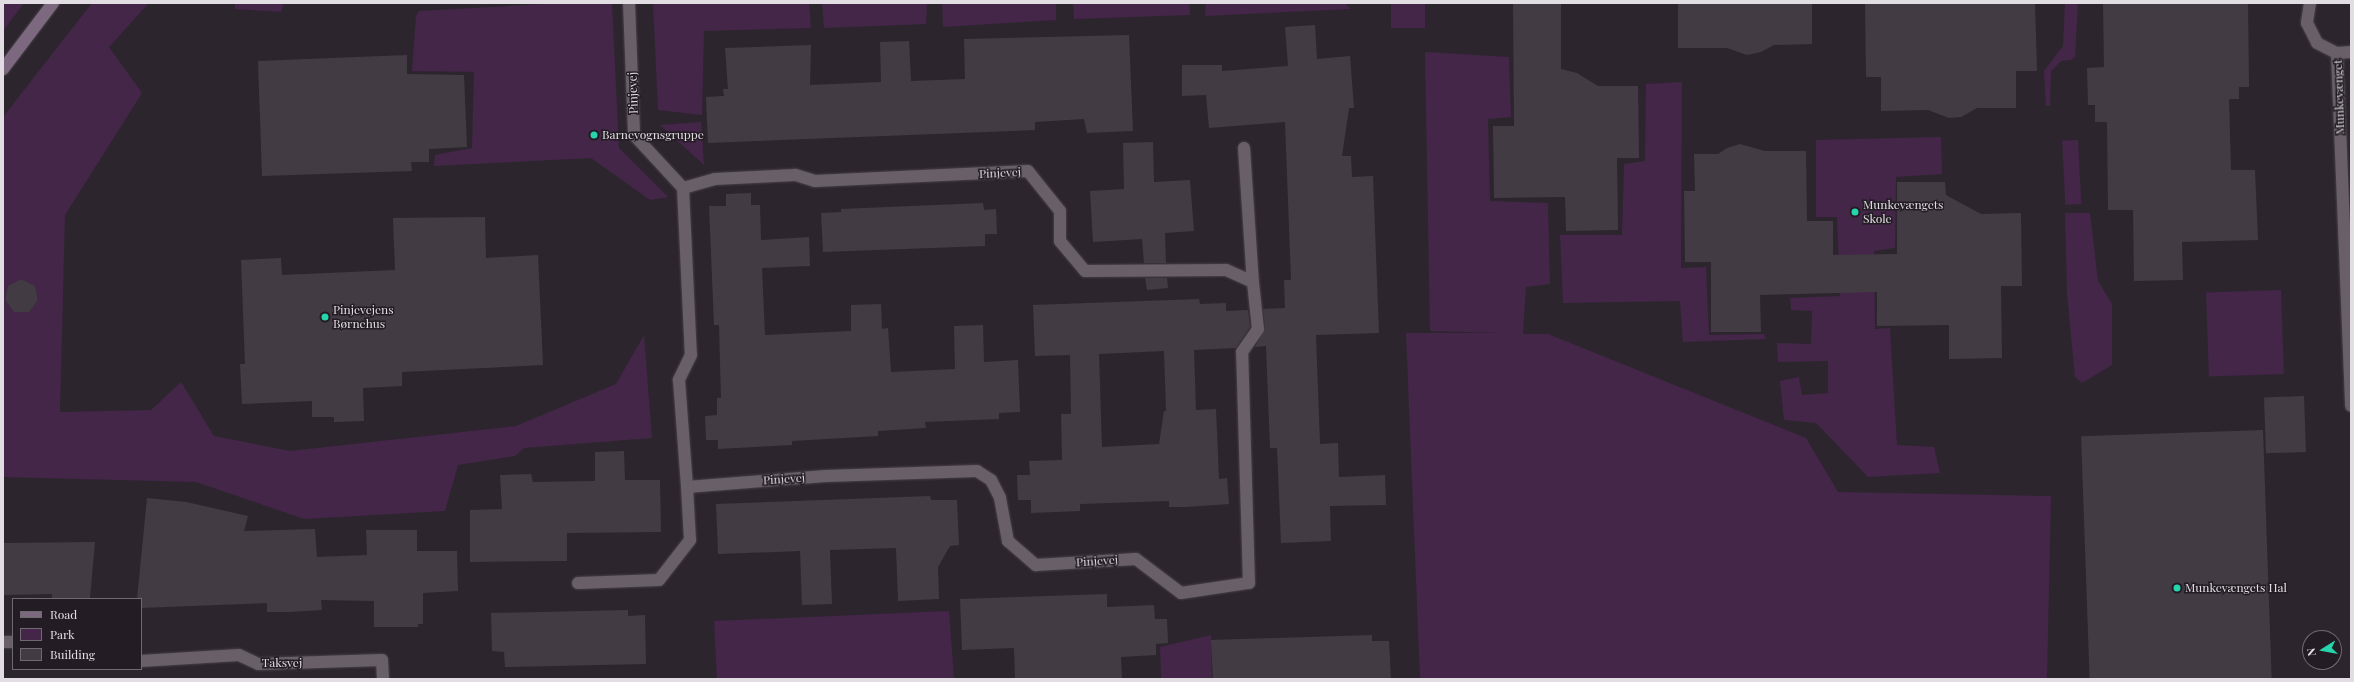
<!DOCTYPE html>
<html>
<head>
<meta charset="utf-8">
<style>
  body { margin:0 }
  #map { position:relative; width:2354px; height:682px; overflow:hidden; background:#2d252e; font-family:"Playfair Display",serif }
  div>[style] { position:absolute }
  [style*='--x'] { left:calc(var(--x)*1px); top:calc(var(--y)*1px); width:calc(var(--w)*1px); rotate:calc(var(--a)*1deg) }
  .green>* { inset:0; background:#432648; transform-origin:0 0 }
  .building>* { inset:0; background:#433b44; transform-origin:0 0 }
  .roads { filter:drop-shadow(0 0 1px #464047) drop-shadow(0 0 1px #464047) }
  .street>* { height:12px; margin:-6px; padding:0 6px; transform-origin:6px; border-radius:6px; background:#685f69 }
  .secondary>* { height:12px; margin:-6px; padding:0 6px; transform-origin:6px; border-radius:6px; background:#7d697f }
  .dots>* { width:11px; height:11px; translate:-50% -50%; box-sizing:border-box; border:2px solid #231c24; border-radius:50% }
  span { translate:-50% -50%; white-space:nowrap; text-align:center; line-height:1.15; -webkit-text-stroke:3px #231c24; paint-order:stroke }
  .street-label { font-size:12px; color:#e2dde3 }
  .poi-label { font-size:12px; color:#e2dde3 }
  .left { translate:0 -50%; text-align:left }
  .frame { position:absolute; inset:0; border:4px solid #e2dde3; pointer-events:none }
  .legend { position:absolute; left:12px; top:598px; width:130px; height:72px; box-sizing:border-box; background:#231c24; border:1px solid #6f6970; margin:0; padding:5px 7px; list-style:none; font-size:12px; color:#e2dde3 }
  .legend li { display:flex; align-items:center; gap:8px; height:20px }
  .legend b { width:20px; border:1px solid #6f6970 }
  .north { position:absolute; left:2302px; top:630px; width:40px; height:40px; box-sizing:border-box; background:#231c24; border:1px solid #6f6970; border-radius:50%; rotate:259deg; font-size:11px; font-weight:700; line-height:16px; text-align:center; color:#e2dde3 }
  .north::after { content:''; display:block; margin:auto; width:14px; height:18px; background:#27d5ad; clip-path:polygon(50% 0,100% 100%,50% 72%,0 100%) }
</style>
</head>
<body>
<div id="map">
  <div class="green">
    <div style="clip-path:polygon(3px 3px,24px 3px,3px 31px)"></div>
    <div style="clip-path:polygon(evenodd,92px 3px,149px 3px,109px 47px,142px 93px,65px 215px,60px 412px,151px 410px,181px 382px,214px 436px,290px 451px,516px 426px,616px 384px,644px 335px,652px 438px,524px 448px,515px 456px,458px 465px,445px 511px,304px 519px,196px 482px,3px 477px,3px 117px,92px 3px,21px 279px,35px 286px,38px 300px,28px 312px,14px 312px,5px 300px,8px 286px,21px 279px)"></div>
    <div style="clip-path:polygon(235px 3px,284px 3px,281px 12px,235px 9px)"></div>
    <div style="clip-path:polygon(564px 3px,612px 3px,619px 148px,668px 197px,650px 200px,591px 158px,434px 166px,435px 155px,472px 148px,474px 72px,412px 71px,416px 16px,419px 11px)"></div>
    <div style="clip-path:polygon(653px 3px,809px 3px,811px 28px,704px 31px,702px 115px,658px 110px)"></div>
    <div style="clip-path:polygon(822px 3px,927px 3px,926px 24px,824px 28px)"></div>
    <div style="clip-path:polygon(942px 3px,1056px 3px,1056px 20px,943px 27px)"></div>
    <div style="clip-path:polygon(1073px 3px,1189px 3px,1190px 15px,1074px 19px)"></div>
    <div style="clip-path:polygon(1206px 3px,1345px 3px,1350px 9px,1205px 16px)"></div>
    <div style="left:1391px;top:3px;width:34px;height:25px"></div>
    <div style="clip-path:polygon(2065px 3px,2078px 3px,2075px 57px,2071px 60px,2061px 61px,2051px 71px,2050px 106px,2046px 106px,2044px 71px,2063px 46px)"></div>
    <div style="clip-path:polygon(1425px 52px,1509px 57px,1511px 117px,1488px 119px,1490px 201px,1548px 203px,1550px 284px,1526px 287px,1523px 334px,1548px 334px,1806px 438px,1838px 492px,2051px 496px,2047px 679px,1420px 679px,1406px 333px,1501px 333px,1430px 331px)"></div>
    <div style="clip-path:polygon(1682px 82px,1681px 268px,1706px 267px,1709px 335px,1764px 334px,1766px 339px,1683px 342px,1680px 301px,1563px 303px,1560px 235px,1622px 235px,1624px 164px,1645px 161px,1646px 84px)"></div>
    <div style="clip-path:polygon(701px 122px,704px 165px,660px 125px)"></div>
    <div style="clip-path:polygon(1941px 137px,1942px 174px,1896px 177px,1895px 248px,1874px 251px,1875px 329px,1890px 328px,1897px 445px,1934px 447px,1940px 473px,1868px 477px,1816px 423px,1784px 420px,1780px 381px,1799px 377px,1802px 395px,1828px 393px,1828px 361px,1778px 362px,1777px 343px,1811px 344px,1812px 311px,1791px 310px,1790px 298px,1840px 296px,1837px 217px,1816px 217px,1816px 140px)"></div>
    <div style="left:2078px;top:140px;width:64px;height:16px;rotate:87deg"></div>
    <div style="clip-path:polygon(2065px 213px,2090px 213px,2098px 281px,2112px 304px,2112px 365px,2082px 383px,2075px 377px,2067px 294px)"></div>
    <div style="left:2281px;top:290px;width:84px;height:75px;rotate:88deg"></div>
    <div style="clip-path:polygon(949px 611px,954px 679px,717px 679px,714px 621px)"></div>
    <div style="clip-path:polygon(1211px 635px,1212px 679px,1161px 679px,1160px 647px)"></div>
  </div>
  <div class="building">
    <div style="clip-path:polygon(1513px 3px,1561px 3px,1561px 69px,1577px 73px,1598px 86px,1638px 86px,1639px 158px,1617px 158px,1618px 230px,1566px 231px,1565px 197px,1494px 198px,1493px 126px,1514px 126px)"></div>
    <div style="clip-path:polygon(1678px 3px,1812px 3px,1812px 44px,1774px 45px,1761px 52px,1747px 55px,1727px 48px,1678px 48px)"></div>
    <div style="clip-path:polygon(1865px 3px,2035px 3px,2037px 71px,2016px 71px,2016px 108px,1977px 108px,1961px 117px,1949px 118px,1928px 110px,1881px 111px,1881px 77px,1866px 77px)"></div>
    <div style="clip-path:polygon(2103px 3px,2248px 3px,2249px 87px,2239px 87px,2239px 99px,2229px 99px,2231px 170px,2255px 170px,2258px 240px,2182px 242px,2183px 280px,2134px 281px,2133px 210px,2108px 210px,2107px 122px,2095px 122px,2095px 105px,2088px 105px,2087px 68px,2104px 67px)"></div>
    <div style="clip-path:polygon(1315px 25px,1317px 59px,1350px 56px,1354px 108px,1349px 108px,1342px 156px,1351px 156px,1352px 177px,1373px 176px,1379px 333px,1316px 335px,1320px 444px,1338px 443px,1339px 477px,1385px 475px,1386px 505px,1330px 506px,1331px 541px,1281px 543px,1277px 448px,1270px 448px,1266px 346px,1255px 347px,1265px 329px,1263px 309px,1285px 308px,1284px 280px,1291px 280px,1285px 122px,1209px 128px,1206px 95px,1182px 96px,1182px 65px,1222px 65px,1222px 71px,1288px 66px,1285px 27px)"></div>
    <div style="clip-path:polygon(1129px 35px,1133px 131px,1087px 133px,1084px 119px,1035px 122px,1035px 130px,708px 143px,706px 97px,724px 96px,723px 89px,728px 89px,725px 48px,811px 45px,810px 85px,881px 82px,880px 42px,909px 41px,911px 81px,965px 79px,964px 39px)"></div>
    <div style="clip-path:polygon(407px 55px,407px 74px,464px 75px,467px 147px,429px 149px,429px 162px,411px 162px,412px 171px,262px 176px,258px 61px)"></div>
    <div style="clip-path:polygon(1153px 142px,1154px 182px,1190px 180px,1194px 231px,1165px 233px,1166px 263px,1144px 263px,1142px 239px,1093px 242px,1090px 191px,1124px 189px,1123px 143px)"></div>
    <div style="clip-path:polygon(1740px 144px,1765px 151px,1806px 151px,1807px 221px,1833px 221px,1833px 255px,1897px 254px,1897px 182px,1945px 182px,1946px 195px,1981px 214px,2021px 213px,2022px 286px,2001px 286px,2002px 358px,1949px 359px,1949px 325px,1877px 326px,1877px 292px,1760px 295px,1761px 332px,1711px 332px,1711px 262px,1685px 262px,1684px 191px,1695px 191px,1694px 154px,1718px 154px,1727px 148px)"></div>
    <div style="clip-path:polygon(751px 193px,751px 205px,760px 205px,761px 240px,809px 237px,810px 266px,762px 268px,765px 335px,851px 331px,851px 305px,881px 304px,882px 329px,888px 328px,891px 372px,955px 369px,954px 326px,983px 325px,984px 362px,1018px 360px,1020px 412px,999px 413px,999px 419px,925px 422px,926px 428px,878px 431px,878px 436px,792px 441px,792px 445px,718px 449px,718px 440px,706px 440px,705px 416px,717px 415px,717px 398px,721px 398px,719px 325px,714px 325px,709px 206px,726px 206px,726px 194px)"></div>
    <div style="clip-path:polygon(983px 203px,984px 210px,996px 209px,997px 234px,985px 234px,985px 246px,823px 252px,821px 213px,841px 212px,841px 209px)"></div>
    <div style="clip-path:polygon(485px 217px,486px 258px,538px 255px,543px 365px,402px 372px,402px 386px,363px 388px,364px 421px,334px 422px,334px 417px,312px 417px,312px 401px,242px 404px,240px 364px,245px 364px,241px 260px,281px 258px,282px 275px,395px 270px,393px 218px)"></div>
    <div style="clip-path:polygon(1145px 278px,1167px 278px,1168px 288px,1147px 290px)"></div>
    <div style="clip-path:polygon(21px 279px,35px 286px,38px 300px,29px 312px,14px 312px,5px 300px,8px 286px)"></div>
    <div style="clip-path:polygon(evenodd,1199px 299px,1200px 304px,1226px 303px,1226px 311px,1248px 310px,1250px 327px,1236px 348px,1194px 350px,1196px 410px,1216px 409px,1219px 479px,1227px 478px,1229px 504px,1186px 507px,1169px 507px,1169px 501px,1080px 504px,1080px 511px,1031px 513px,1031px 500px,1018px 500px,1017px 475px,1030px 475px,1029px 461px,1062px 460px,1061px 414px,1071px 414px,1070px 355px,1035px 356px,1033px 305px,1199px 299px,1164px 351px,1166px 411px,1164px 411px,1159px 444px,1102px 447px,1099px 354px,1164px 351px)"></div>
    <div style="left:2304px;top:396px;width:56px;height:40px;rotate:88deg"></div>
    <div style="left:2263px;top:430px;width:249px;height:182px;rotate:88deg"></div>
    <div style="clip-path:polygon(624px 451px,625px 480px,660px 480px,661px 532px,567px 533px,567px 561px,470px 562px,470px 510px,502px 509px,500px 475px,531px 474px,533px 482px,595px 481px,595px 452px)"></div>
    <div style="clip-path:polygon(930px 496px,931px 500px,957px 500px,959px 545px,950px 546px,938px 567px,939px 599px,898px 601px,896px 548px,830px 550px,832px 604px,802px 605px,800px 551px,718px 554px,716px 504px)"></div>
    <div style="clip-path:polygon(147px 498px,186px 502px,248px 516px,244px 531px,315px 529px,317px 557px,367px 555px,366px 530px,417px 530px,417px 551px,457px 551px,458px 591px,423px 593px,423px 624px,418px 624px,418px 627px,374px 627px,374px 601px,321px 600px,322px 610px,290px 612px,267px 612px,267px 603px,141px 608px,141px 599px,137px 599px)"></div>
    <div style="clip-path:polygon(95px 542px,90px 598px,52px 598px,52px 594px,3px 595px,3px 543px)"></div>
    <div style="clip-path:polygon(1107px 594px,1107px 607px,1154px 605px,1155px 619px,1167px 619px,1168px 643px,1156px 644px,1156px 655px,1121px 657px,1122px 679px,1015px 679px,1014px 648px,962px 650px,960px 599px)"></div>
    <div style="clip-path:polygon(628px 610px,628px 616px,645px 615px,646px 664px,505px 667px,504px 652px,492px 651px,491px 613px)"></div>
    <div style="clip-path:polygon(1372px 635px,1372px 641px,1389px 641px,1391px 679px,1213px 679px,1211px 640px)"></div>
  </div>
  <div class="roads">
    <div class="street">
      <div style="--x:629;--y:3;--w:132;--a:87.8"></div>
      <div style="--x:634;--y:135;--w:72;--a:47.2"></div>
      <div style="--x:683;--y:188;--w:167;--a:87.3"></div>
      <div style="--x:691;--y:355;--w:28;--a:116"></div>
      <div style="--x:679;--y:380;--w:107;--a:85.7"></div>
      <div style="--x:687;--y:487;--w:139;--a:-4.5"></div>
      <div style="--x:826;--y:476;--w:151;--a:-1.9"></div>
      <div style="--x:977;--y:471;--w:17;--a:33"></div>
      <div style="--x:991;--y:480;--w:20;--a:63"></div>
      <div style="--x:1000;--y:498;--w:44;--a:79.5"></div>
      <div style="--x:1008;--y:541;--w:37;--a:41"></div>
      <div style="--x:1036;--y:565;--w:100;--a:-3.4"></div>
      <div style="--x:1136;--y:559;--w:56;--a:37.1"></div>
      <div style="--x:1181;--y:593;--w:69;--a:-8.4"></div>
      <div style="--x:1249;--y:583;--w:231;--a:-91.7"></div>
      <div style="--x:1242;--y:352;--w:28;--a:-55"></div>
      <div style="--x:1258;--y:329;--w:47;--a:-96.1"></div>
      <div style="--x:1253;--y:282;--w:30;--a:-156"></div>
      <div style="--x:1226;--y:270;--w:141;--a:179.6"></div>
      <div style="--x:1085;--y:271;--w:39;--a:-130"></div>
      <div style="--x:1060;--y:241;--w:30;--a:-90"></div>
      <div style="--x:1060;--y:211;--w:51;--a:-128.7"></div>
      <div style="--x:1028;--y:171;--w:213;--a:177.3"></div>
      <div style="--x:815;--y:181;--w:21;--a:-163"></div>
      <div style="--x:795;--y:175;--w:80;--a:177.1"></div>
      <div style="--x:715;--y:179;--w:33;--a:164"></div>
      <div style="--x:2310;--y:3;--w:20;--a:99"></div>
      <div style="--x:2307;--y:23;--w:22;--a:63"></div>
      <div style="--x:2317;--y:43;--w:22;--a:27"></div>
      <div style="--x:2337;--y:53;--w:14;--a:-4"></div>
      <div style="--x:2337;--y:53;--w:353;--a:87.7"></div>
      <div style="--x:1244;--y:148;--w:134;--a:86.2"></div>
      <div style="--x:578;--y:583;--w:81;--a:-2.1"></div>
      <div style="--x:659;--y:580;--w:51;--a:-52.2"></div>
      <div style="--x:690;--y:540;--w:53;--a:-93.2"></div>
      <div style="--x:3;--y:642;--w:10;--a:0"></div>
      <div style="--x:141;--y:661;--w:98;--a:-3.5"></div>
      <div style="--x:239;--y:655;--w:21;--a:25"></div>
      <div style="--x:258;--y:664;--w:124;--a:-1.8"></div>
      <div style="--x:382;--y:660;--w:19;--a:87"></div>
    </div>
    <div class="secondary">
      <div style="--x:3;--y:69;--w:83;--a:-52.9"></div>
    </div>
  </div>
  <div class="dots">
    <div style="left:594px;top:135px;background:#27d5ad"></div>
    <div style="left:1855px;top:212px;background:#27d5ad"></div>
    <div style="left:325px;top:317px;background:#27d5ad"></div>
    <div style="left:2177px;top:588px;background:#27d5ad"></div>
  </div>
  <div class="street-label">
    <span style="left:633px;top:93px;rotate:-92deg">Pinjevej</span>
    <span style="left:2339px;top:97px;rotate:-92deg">Munkevænget</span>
    <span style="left:1000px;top:173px;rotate:-3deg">Pinjevej</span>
    <span style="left:784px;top:479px;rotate:-4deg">Pinjevej</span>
    <span style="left:1097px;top:561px;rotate:-4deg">Pinjevej</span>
    <span style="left:282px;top:663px">Taksvej</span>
  </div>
  <div class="poi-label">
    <span class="left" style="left:602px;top:135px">Barnevognsgruppe</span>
    <span class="left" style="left:1863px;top:212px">Munkevængets<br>Skole</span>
    <span class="left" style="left:333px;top:317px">Pinjevejens<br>Børnehus</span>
    <span class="left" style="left:2185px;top:588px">Munkevængets Hal</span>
  </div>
  <div class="frame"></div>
  <ul class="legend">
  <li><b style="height:5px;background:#7d697f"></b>Road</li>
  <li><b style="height:11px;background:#432648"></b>Park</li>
  <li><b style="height:11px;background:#433b44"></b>Building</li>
  </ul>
  <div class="north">N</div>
</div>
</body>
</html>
